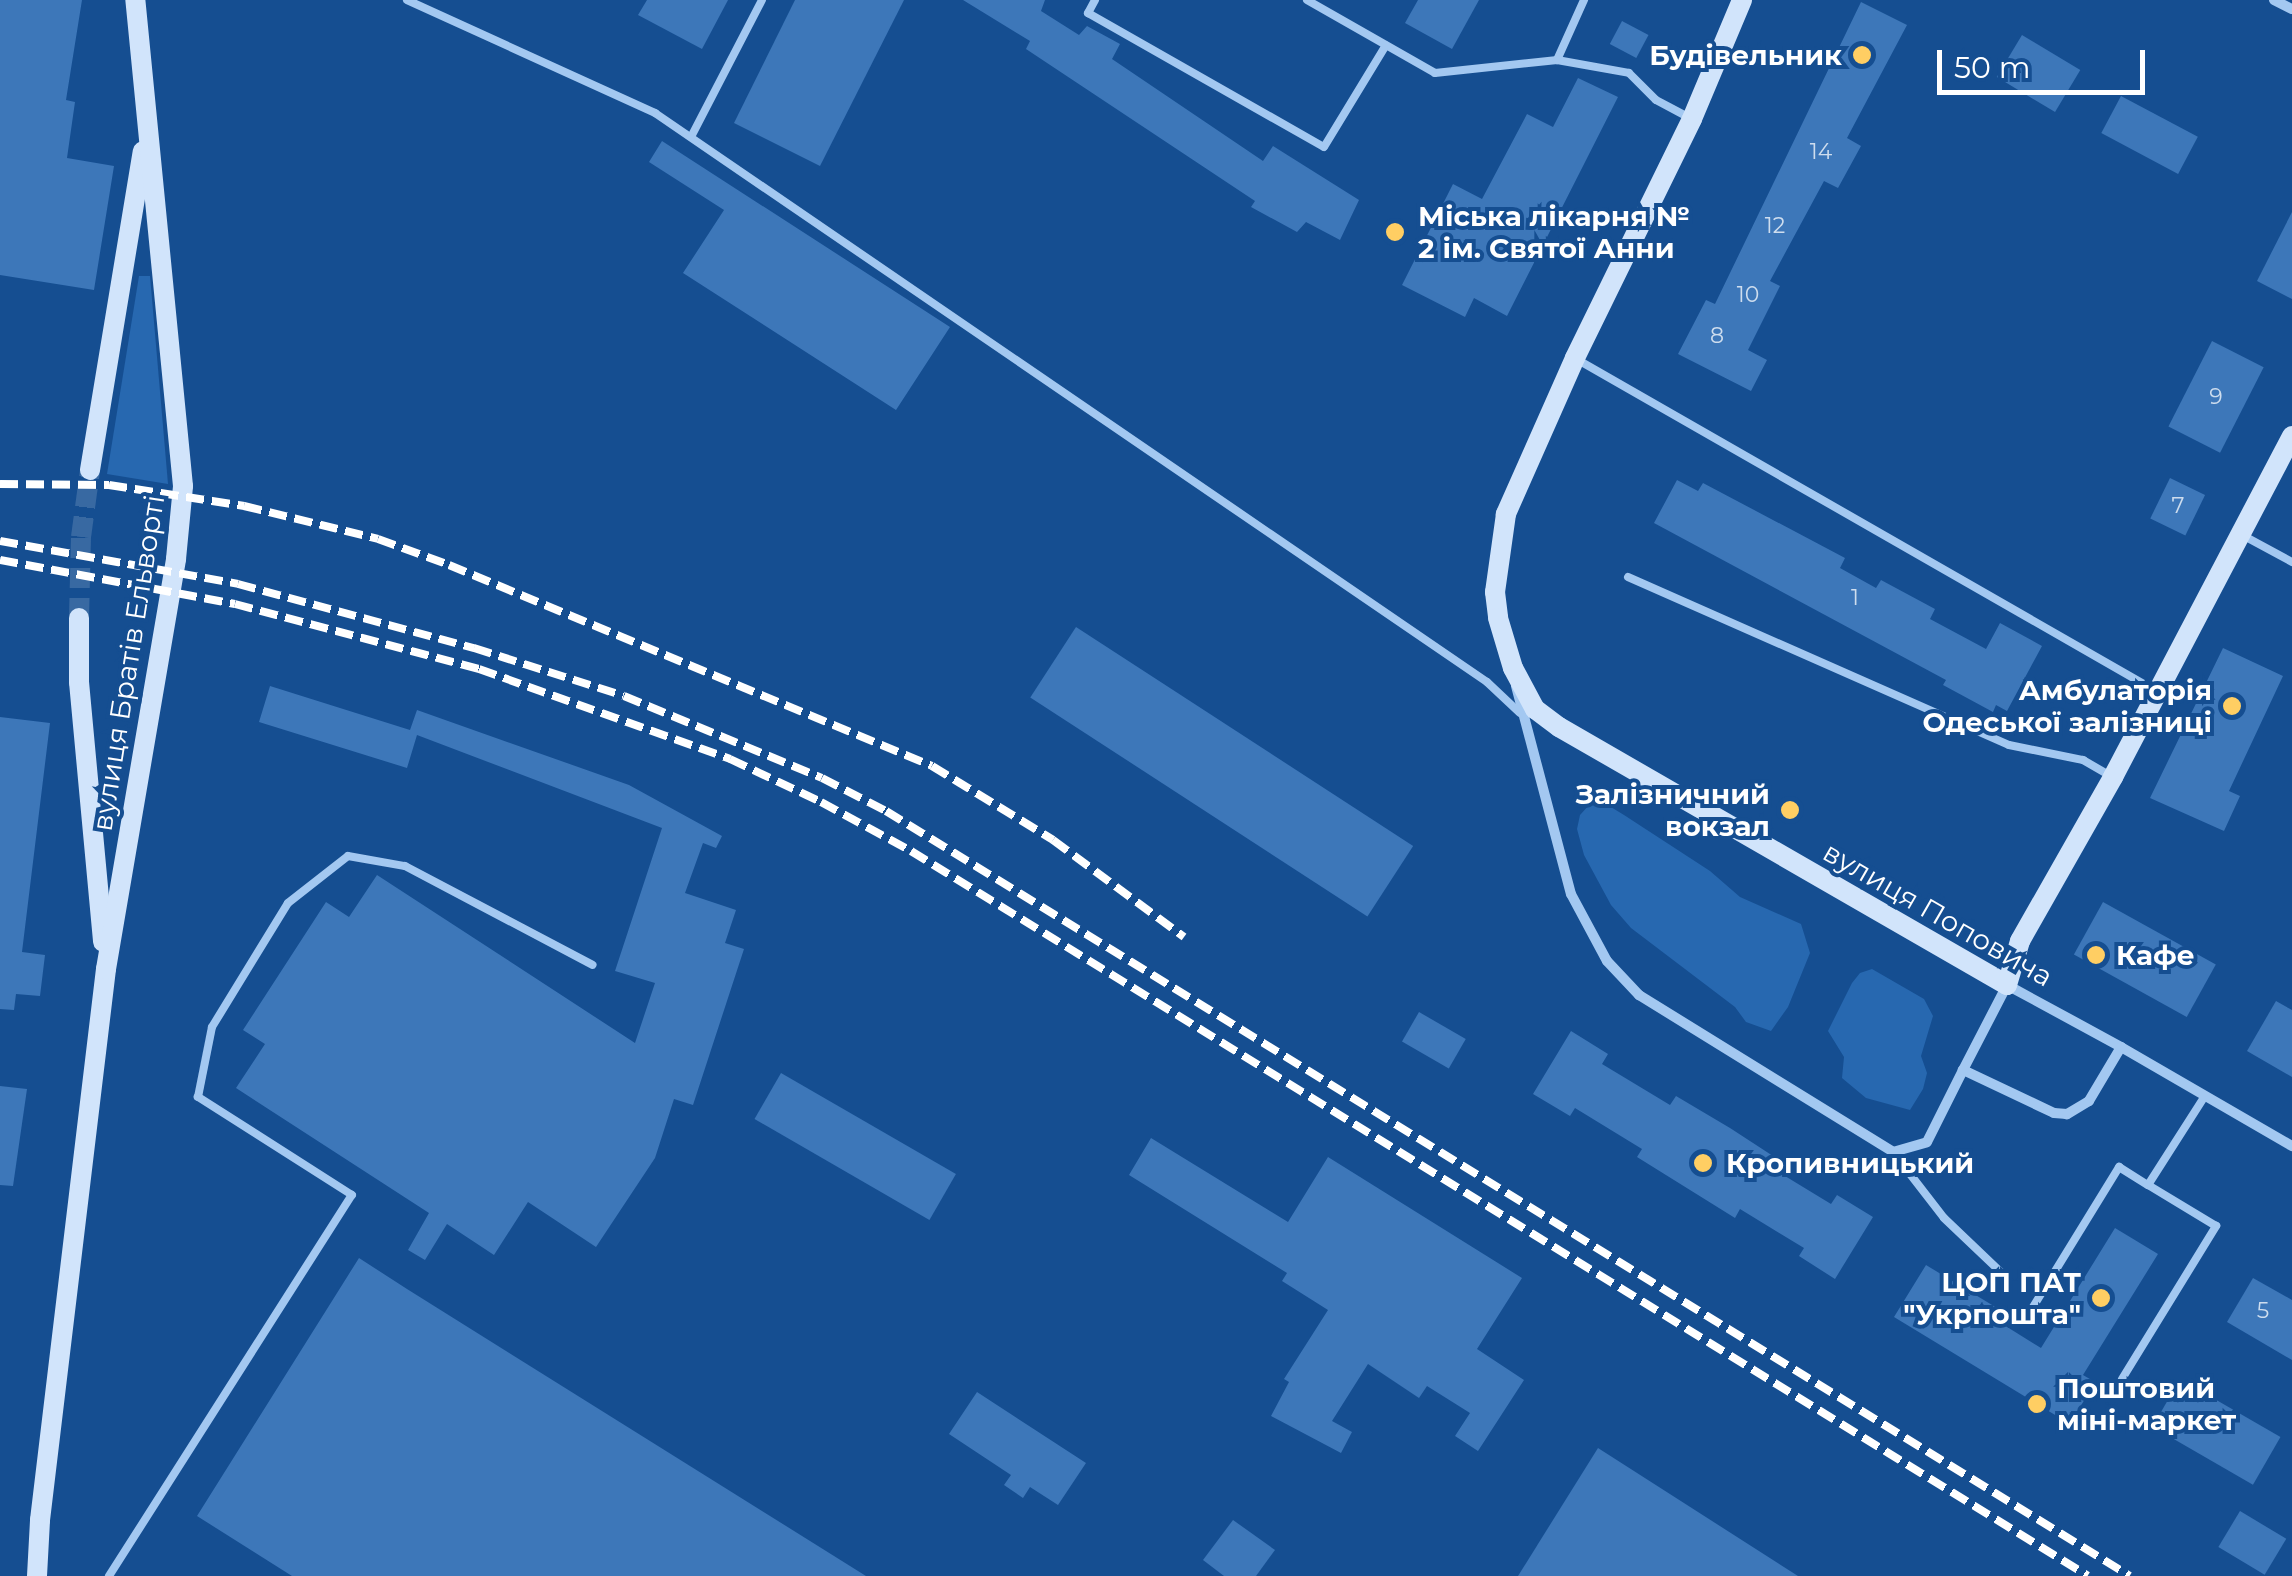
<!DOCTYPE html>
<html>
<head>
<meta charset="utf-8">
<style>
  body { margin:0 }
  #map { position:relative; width:2292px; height:1576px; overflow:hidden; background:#154e91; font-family:Montserrat,sans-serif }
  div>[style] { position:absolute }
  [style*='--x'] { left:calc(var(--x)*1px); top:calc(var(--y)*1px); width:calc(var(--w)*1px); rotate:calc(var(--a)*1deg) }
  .green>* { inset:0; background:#2768b0 }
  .building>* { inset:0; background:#3d77b9; transform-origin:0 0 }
  .secondary-tunnel>* { height:20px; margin-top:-10px; transform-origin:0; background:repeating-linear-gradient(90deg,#3869a2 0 20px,transparent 0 30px) }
  .lane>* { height:8px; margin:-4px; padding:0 4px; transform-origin:4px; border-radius:4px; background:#a3c8f1 }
  .street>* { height:10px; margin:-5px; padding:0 5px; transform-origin:5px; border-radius:5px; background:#a3c8f1 }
  .secondary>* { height:20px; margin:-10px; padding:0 10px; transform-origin:10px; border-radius:10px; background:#d1e4fb }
  .rail>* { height:8px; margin-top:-4px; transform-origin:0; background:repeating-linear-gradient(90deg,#fff 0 18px,transparent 0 26px) }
  .dots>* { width:28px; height:28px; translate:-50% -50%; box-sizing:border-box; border:5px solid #154e91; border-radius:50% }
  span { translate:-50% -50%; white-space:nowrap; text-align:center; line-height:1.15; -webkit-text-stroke:8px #154e91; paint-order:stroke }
  .number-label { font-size:22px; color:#ceddee }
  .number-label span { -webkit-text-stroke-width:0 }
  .poi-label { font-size:28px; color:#fff; font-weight:700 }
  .right { translate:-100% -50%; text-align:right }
  .left { translate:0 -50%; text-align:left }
  .street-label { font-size:28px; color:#fff }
  .scale { position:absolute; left:1937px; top:50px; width:208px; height:45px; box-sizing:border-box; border:5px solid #fff; border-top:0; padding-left:12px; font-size:30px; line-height:35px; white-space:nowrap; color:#fff; -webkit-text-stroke:8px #154e91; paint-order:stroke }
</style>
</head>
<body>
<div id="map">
  <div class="green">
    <div style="clip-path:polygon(139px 276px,150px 276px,168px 484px,107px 474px)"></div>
    <div style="clip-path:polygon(1590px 804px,1606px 804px,1624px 815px,1710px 871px,1740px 897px,1801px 924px,1810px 953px,1788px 1007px,1771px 1031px,1746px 1022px,1735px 1007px,1631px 928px,1611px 905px,1584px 855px,1577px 829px,1580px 815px)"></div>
    <div style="clip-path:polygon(1872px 969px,1924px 999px,1933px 1016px,1921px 1056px,1927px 1073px,1923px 1089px,1910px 1110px,1866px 1098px,1842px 1078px,1844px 1057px,1828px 1031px,1852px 983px,1860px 973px)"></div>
  </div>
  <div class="building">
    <div style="clip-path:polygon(0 0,82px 0,66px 100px,75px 102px,67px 158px,114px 166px,94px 290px,0 275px)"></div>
    <div style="clip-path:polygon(647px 0,728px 0,702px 49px,638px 15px)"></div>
    <div style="clip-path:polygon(795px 0,904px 0,820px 166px,734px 123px)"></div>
    <div style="clip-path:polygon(963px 0,1045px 0,1041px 11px,1079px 35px,1087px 26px,1120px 44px,1112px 59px,1263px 161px,1273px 146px,1359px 200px,1340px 240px,1306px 222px,1297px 232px,1251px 207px,1255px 201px,1026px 49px,1030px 41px)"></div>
    <div style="clip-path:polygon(1418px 0,1479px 0,1452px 49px,1405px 23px)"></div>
    <div style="clip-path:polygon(1861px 2px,1907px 25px,1847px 138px,1861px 146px,1838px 188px,1824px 181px,1770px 281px,1780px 286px,1748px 350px,1767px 360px,1751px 391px,1678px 354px,1706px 300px,1715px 304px)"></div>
    <div style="left:1622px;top:21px;width:30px;height:26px;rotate:28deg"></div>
    <div style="left:2022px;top:35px;width:68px;height:49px;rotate:31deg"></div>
    <div style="clip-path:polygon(1578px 78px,1618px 97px,1507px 316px,1474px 298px,1465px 317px,1402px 285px,1453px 184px,1482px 199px,1527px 114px,1553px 127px)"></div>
    <div style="left:2121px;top:96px;width:87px;height:42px;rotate:28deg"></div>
    <div style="clip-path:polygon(662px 141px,950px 327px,896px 410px,683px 273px,724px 210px,649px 162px)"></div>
    <div style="clip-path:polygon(2292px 212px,2292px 299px,2257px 281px)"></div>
    <div style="left:2212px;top:341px;width:58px;height:96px;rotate:27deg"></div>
    <div style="left:2170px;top:478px;width:39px;height:45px;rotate:26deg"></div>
    <div style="clip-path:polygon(1677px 480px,1698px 491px,1703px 483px,1845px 558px,1840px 568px,1876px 588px,1881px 580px,1935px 609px,1930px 619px,1986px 649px,2000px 623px,2042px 646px,2007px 711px,1996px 705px,1993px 712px,1943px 685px,1946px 680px,1654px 523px)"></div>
    <div style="left:1076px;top:627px;width:402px;height:84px;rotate:33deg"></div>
    <div style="clip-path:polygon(2223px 648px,2283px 676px,2229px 791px,2240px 796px,2224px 831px,2150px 798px)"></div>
    <div style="clip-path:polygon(270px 686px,410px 730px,417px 710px,629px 785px,722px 836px,716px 848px,703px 843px,685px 893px,736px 910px,725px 943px,744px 949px,693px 1105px,674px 1099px,655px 1158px,596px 1247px,528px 1202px,494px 1255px,447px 1224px,425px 1260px,408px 1250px,429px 1213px,236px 1088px,265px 1044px,243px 1030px,326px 902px,349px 917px,377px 875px,635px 1043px,655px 983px,615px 971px,662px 828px,417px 735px,407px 768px,259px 722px)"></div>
    <div style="clip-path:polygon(0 717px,50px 723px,22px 952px,45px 955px,40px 996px,16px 994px,14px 1010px,0 1009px)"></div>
    <div style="left:2103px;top:902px;width:129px;height:60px;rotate:29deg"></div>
    <div style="clip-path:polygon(2276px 1001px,2292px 1010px,2292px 1077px,2247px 1051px)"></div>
    <div style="left:1419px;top:1012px;width:54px;height:34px;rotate:30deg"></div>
    <div style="clip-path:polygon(1571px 1031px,1608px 1054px,1602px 1064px,1670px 1105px,1676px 1096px,1730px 1128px,1773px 1156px,1767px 1165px,1831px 1204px,1837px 1195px,1873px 1217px,1835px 1279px,1799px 1256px,1804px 1248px,1740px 1209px,1735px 1218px,1637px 1157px,1642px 1149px,1575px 1108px,1570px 1116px,1533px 1094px)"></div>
    <div style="left:781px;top:1073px;width:202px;height:53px;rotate:30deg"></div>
    <div style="clip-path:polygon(0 1086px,27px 1089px,13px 1186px,0 1185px)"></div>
    <div style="clip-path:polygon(1151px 1138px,1288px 1222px,1328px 1157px,1522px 1278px,1477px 1349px,1524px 1380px,1478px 1451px,1455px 1436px,1470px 1413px,1427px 1386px,1419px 1398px,1368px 1364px,1332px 1421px,1352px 1432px,1341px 1453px,1271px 1416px,1289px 1382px,1284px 1379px,1328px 1310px,1282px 1281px,1287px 1273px,1129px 1175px)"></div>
    <div style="clip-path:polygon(2115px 1228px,2158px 1254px,2083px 1375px,2095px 1382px,2070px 1424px,1894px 1317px,1926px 1265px,2002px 1311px,1996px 1320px,2041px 1348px)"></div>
    <div style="clip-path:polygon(359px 1258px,407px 1289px,866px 1576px,292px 1576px,197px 1516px)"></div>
    <div style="clip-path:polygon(2253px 1278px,2292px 1300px,2292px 1360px,2227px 1322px)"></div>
    <div style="left:2180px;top:1379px;width:116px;height:55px;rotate:30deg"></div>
    <div style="clip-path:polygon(977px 1392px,1086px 1463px,1058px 1505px,1030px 1487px,1023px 1498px,1004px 1485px,1011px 1475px,949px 1434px)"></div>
    <div style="clip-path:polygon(1598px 1448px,1798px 1576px,1518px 1576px)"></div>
    <div style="left:2240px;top:1511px;width:54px;height:42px;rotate:31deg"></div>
    <div style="clip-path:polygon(1233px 1520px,1275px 1550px,1256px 1576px,1224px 1576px,1203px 1560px)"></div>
  </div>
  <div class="secondary-tunnel">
    <div style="--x:79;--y:618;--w:81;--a:-88.6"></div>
    <div style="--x:81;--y:537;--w:68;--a:-82.3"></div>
  </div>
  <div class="lane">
    <div style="--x:407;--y:0;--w:273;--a:24.5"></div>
    <div style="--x:655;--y:113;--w:1008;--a:34.37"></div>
    <div style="--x:1487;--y:682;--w:45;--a:43.2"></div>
    <div style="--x:1095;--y:0;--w:15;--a:118"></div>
    <div style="--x:1088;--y:13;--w:271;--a:29.6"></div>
    <div style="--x:1324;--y:147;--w:119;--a:-58.7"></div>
    <div style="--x:1307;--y:0;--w:147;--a:29.7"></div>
    <div style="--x:1435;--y:73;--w:123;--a:-6.1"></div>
    <div style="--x:1557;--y:60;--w:73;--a:10.2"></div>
    <div style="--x:1629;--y:73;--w:38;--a:45"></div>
    <div style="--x:1656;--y:100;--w:36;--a:28"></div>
    <div style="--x:1557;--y:60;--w:66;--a:-65.8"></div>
    <div style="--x:691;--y:137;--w:154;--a:-62.6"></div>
    <div style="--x:1578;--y:360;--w:666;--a:29.8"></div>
    <div style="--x:2244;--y:536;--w:55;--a:28.4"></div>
    <div style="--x:1628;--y:577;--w:416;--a:23.8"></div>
    <div style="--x:2009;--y:745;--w:76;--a:11.5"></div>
    <div style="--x:2083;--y:760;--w:34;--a:30"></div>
    <div style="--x:1893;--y:1152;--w:83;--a:52.3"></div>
    <div style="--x:1944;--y:1218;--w:87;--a:43.6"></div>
    <div style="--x:2025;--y:1320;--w:180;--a:-58.4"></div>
    <div style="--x:2119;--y:1167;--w:34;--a:32"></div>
    <div style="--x:2122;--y:1379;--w:180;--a:-58.4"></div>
    <div style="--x:2216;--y:1226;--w:79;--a:-148.9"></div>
    <div style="--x:2148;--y:1185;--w:106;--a:-57.4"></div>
    <div style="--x:109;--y:1576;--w:452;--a:-57.5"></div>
    <div style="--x:352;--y:1195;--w:183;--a:-147.5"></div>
    <div style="--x:198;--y:1097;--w:71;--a:-78.7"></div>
    <div style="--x:212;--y:1027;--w:145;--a:-58.5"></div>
    <div style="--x:288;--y:903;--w:76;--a:-38.1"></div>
    <div style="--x:348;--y:856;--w:58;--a:10"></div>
    <div style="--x:405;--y:866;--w:212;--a:27.8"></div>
  </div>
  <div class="street">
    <div style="--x:2274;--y:0;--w:20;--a:27"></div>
    <div style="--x:1516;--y:686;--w:215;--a:75.2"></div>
    <div style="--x:1571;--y:894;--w:76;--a:61.8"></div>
    <div style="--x:1607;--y:961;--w:47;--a:46.7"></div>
    <div style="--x:1639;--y:995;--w:299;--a:31.7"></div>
    <div style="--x:1893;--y:1152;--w:35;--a:-16"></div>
    <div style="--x:1927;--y:1142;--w:80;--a:-63.4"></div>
    <div style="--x:2121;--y:1047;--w:63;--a:120.7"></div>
    <div style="--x:2089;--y:1101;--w:26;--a:149"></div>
    <div style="--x:2067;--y:1114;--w:13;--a:-176"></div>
    <div style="--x:2054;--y:1113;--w:101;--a:-154.7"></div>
    <div style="--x:1963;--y:1070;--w:96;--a:-62.6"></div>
    <div style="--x:2007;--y:985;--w:130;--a:28.5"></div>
    <div style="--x:2121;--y:1047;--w:198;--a:30.1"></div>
  </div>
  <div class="secondary">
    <div style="--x:1742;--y:0;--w:129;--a:112.8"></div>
    <div style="--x:1692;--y:119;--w:266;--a:116.1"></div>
    <div style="--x:1575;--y:358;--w:171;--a:113.9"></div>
    <div style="--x:1506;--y:514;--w:79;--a:98"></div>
    <div style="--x:1495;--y:592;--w:26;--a:83"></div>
    <div style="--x:1498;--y:618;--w:52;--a:73.3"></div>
    <div style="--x:1513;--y:668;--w:47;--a:61.8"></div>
    <div style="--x:1535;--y:709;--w:30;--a:37"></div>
    <div style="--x:1559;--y:727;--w:517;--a:29.94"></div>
    <div style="--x:2007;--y:985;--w:46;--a:-73.5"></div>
    <div style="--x:2020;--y:941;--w:189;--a:-60.4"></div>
    <div style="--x:2113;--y:777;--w:385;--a:-62.3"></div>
    <div style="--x:90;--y:470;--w:323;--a:-80.6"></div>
    <div style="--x:79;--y:618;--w:64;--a:90"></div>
    <div style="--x:79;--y:682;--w:261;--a:84.7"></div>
    <div style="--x:37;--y:1576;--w:56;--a:-86.9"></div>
    <div style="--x:40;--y:1520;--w:555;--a:-83.17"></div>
    <div style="--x:106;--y:969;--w:416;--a:-80.3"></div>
    <div style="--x:176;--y:559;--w:73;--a:-84.5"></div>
    <div style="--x:183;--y:486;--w:488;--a:-95.6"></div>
  </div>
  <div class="rail">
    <div style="--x:0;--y:484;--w:109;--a:0.5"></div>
    <div style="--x:109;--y:485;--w:137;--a:8.8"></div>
    <div style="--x:244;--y:506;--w:138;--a:13.8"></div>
    <div style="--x:378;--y:539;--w:76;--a:20.1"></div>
    <div style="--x:449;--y:565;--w:523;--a:22.59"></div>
    <div style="--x:932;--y:766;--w:142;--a:31.4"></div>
    <div style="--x:1053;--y:840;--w:163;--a:36.5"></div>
    <div style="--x:0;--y:541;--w:242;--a:10.2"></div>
    <div style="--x:238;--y:584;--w:245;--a:15.2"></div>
    <div style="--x:474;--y:648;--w:157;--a:17.7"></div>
    <div style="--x:624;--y:696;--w:214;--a:22.5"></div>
    <div style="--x:822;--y:778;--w:72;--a:27.3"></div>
    <div style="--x:886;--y:811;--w:1460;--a:31.59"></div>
    <div style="--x:0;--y:560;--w:239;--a:10.6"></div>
    <div style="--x:235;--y:604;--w:253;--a:14.9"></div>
    <div style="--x:479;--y:669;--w:267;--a:19.7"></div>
    <div style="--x:730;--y:759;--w:101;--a:25.3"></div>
    <div style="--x:821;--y:802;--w:102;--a:28.6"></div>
    <div style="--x:911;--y:851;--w:1382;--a:31.63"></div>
  </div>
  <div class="dots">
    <div style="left:1862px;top:55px;background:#ffce63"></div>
    <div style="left:1395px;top:232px;background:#ffce63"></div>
    <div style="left:2232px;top:706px;background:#ffce63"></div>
    <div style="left:1790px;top:810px;background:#ffce63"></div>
    <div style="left:2096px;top:955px;background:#ffce63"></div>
    <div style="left:1703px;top:1163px;background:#ffce63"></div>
    <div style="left:2101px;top:1298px;background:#ffce63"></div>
    <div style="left:2037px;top:1404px;background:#ffce63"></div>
  </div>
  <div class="number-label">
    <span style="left:1821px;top:152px">14</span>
    <span style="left:1775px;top:226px">12</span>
    <span style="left:1748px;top:295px">10</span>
    <span style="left:1717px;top:336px">8</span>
    <span style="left:2216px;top:397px">9</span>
    <span style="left:2178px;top:506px">7</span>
    <span style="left:1855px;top:598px">1</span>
    <span style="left:2263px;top:1311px">5</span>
  </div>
  <div class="poi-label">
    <span class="right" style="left:1842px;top:55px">Будівельник</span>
    <span class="left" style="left:1418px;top:232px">Міська лікарня №<br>2 ім. Святої Анни</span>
    <span class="right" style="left:2212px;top:706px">Амбулаторія<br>Одеської залізниці</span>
    <span class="right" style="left:1770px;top:810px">Залізничний<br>вокзал</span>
    <span class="left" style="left:2116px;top:955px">Кафе</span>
    <span class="left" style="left:1726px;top:1163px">Кропивницький</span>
    <span class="right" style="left:2081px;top:1298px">ЦОП ПАТ<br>"Укрпошта"</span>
    <span class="left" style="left:2057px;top:1404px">Поштовий<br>міні-маркет</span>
  </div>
  <div class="street-label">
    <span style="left:128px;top:663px;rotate:-81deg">вулиця Братів Ельворті</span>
    <span style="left:1938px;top:914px;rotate:30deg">вулиця Поповича</span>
  </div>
  <div class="scale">50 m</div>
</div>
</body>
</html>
